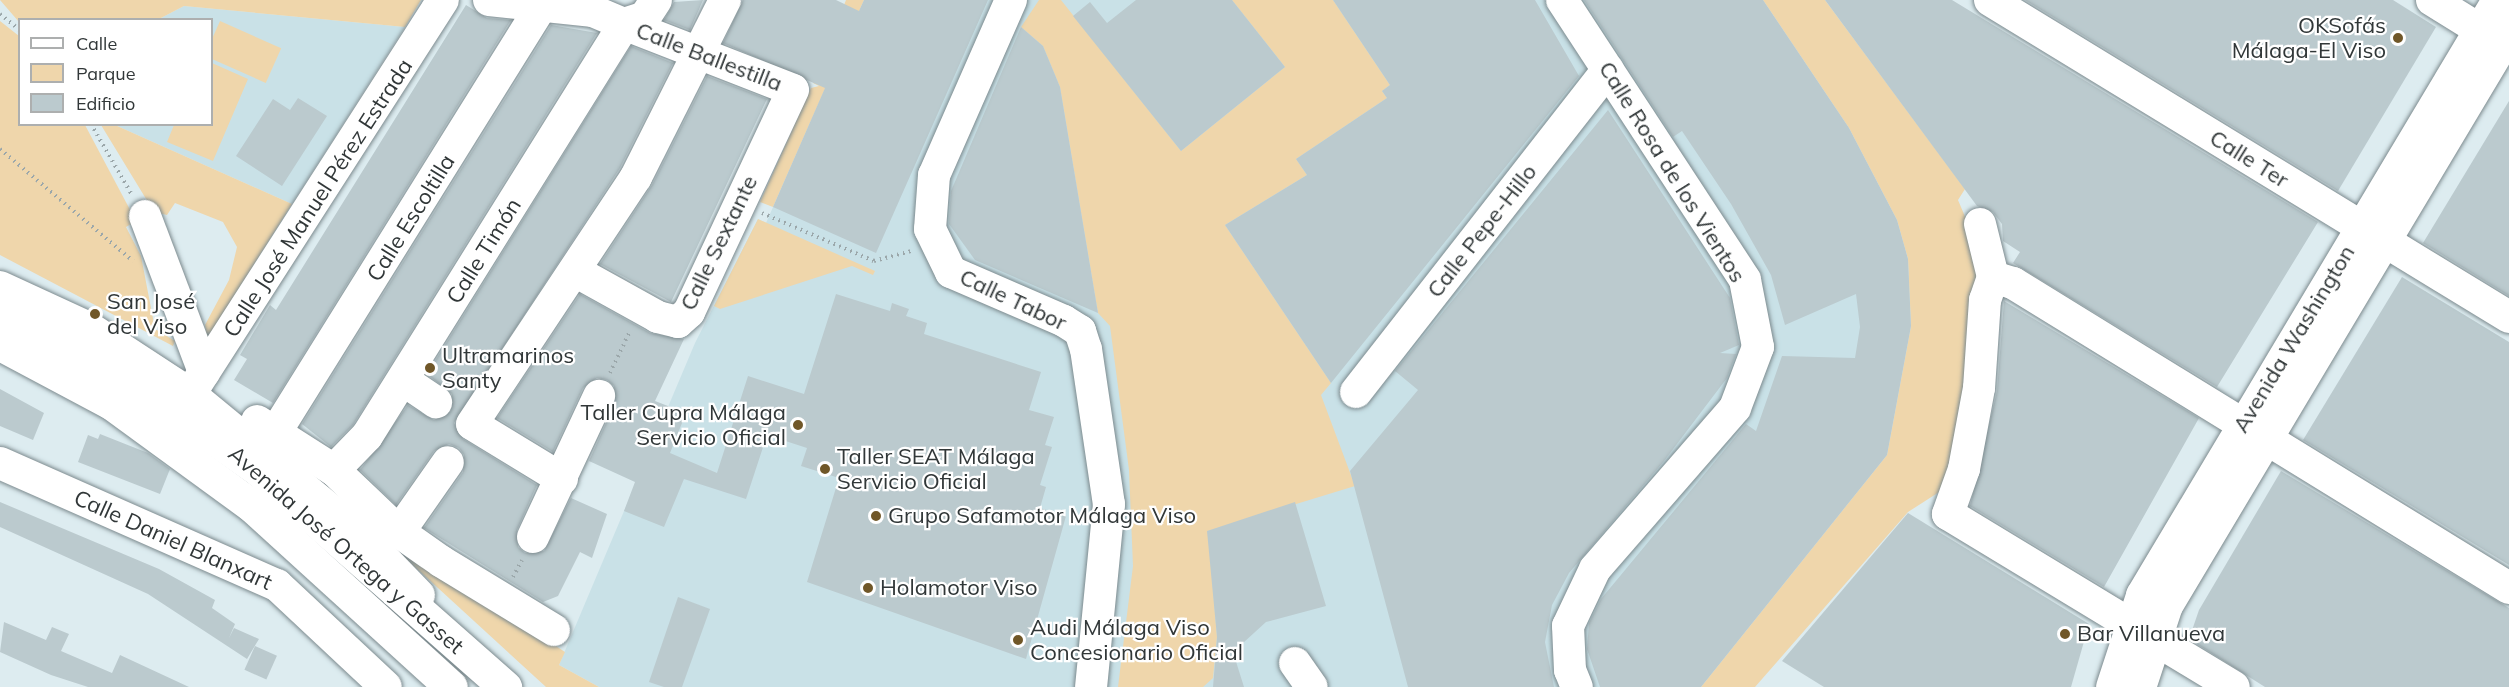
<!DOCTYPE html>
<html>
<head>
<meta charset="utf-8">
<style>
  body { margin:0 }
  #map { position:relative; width:2509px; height:687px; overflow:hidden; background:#ddecf0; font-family:Mulish,sans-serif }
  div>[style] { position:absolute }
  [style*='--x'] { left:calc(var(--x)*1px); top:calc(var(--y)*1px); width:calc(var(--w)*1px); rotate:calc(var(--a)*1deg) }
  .built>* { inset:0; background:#c9e1e7 }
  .green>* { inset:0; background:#efd6ab; transform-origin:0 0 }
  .building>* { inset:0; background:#bbcace; transform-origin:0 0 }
  .path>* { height:4px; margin-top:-2px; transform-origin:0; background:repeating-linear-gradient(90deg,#9ba7aa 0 1.5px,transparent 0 6px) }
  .roads { filter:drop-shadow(0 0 2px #7c8a8e) drop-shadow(0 0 2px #7c8a8e) }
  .minor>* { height:32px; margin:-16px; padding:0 16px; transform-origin:16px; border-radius:16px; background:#fff }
  .major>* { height:33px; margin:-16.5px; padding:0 16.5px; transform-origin:16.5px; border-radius:16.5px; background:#fff }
  .dots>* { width:16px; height:16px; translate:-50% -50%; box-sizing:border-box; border:3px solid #fff; border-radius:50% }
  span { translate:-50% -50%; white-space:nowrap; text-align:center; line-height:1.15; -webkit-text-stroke:4.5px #fff; paint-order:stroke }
  .poi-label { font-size:22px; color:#313738 }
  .right { translate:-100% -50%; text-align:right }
  .left { translate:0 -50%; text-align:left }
  .street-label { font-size:22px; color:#313738 }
  .legend { position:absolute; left:18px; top:18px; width:195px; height:108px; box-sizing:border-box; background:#fff; border:2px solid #adafaf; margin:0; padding:8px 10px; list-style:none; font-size:18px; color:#313738 }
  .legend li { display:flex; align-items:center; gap:12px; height:30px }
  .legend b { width:30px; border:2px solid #adafaf }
</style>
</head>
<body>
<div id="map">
  <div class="built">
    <div style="clip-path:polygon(864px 0,1763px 0,1849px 128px,1897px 220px,1908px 259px,1911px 326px,1887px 455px,1701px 687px,599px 687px,559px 665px,695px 343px,758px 219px,766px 223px)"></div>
    <div style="clip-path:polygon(184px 6px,405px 27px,292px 204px,115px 125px,212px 124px,212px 20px,159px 19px)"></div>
  </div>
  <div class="green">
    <div style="clip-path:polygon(0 0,421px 0,405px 27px,184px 6px,159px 19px,19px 22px)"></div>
    <div style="clip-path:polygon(846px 0,864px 0,773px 207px,760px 202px,811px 88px,819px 86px,813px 83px)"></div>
    <div style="clip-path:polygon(1039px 0,1061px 0,1181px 151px,1285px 67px,1232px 0,1333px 0,1390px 85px,1382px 91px,1387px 98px,1296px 159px,1307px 175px,1225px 225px,1331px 383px,1321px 395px,1355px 486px,1208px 531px,1217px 637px,1213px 678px,1203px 687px,1118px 687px,1133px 566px,1129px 470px,1110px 326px,1098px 313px,1060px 87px,1043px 46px,1021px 27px)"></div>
    <div style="clip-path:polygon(1763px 0,1825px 0,1965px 189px,1958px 200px,1972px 233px,1978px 283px,1974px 333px,1947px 487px,1908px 512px,1755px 687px,1701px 687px,1887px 455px,1911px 326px,1908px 259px,1897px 220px,1849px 128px)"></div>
    <div style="clip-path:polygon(0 21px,19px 36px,20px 124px,85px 125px,136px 221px,126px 227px,141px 256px,155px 329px,175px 341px,173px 346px,0 255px)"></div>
    <div style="left:220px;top:21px;width:67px;height:38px;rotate:24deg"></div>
    <div style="clip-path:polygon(212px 63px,248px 79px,213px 161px,167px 142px,174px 125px,212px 124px)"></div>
    <div style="clip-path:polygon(101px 125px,115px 125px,292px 204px,207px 339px,205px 325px,229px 280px,237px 247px,223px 222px,175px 203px,167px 215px,154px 212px)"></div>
    <div style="clip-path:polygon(758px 219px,875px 271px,873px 275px,852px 266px,720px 309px,714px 306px)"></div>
    <div style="clip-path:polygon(366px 522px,565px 652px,559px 665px,599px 687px,546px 687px)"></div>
  </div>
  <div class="building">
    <div style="clip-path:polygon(703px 0,690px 30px,664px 20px,674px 2px)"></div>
    <div style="clip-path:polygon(743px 0,836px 0,859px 11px,864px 0,988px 0,876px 253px,773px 207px,825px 88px,723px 43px)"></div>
    <div style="clip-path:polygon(1136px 0,1232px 0,1285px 67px,1181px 151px,1073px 16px,1090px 2px,1107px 23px)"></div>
    <div style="clip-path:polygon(1333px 0,1535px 0,1579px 76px,1331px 383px,1225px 225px,1307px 175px,1296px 159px,1387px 98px,1382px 91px,1390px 85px)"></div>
    <div style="clip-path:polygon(1584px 0,1763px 0,1849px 128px,1897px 220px,1908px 259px,1911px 326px,1887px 455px,1701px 687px,1600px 687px,1587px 649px,1589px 623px,1601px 599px,1746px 424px,1756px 431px,1782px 356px,1855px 358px,1860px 327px,1856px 294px,1785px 325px,1771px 275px,1731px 204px,1682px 131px,1673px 137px)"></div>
    <div style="clip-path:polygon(1825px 0,1952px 0,2318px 222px,2217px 387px,2013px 263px,2020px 252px,2003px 241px,2002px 224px,1993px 212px,1977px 206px)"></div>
    <div style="clip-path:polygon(2025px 0,2393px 0,2436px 27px,2338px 191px)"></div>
    <div style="clip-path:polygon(466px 5px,487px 18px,511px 20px,273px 403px,234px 380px,247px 359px,240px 355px,270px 305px,276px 310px)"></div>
    <div style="clip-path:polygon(551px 25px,597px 33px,353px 425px,331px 447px,302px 424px)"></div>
    <div style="clip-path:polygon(1021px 27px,1043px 46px,1060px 87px,1098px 313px,975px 260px,949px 224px,951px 191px)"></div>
    <div style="clip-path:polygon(631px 46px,673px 63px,620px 168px,454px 423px,463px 439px,537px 485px,517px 530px,518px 547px,525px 553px,544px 551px,571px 498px,607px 514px,592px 558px,580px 552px,558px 596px,543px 602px,424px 528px,463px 472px,464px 455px,459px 448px,449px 444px,434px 451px,396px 505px,360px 470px,408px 405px,434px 420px,451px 411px,452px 394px,427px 374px)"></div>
    <div style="clip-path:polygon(707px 76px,767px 99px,671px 302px,600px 264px,652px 185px)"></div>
    <div style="clip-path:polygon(298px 98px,327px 116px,282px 186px,236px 156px,273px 99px,290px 110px)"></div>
    <div style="clip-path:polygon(2509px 101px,2509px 296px,2423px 243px)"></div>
    <div style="clip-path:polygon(1608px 110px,1730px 298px,1739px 345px,1720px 353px,1736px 354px,1727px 378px,1664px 461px,1569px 573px,1552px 605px,1545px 642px,1554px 687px,1408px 687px,1350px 471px,1418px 390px,1395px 371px)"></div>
    <div style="clip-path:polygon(2402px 277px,2509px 342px,2509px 565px,2303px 440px)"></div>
    <div style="clip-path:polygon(580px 294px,650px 333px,684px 339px,655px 401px,686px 413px,670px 453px,717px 473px,748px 376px,804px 394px,836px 294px,890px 311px,892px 303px,909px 309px,906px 316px,927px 323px,924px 334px,1041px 372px,1029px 410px,1054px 417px,1045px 445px,1052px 447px,1040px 485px,1046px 487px,1040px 508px,1066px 516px,1026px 659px,807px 582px,839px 478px,801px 466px,807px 448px,767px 435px,746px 499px,684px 479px,664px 527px,624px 511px,635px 482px,589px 461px,615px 403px,614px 386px,607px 380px,597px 378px,583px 388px,553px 452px,497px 418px)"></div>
    <div style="clip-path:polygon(2004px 301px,2199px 418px,2104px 587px,1970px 506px,1997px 391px)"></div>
    <div style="clip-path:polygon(0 389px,44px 413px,33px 440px,0 426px)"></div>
    <div style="clip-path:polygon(100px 434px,148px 453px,170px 469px,160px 494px,78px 462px,88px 435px,98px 439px)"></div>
    <div style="clip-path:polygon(2281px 471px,2509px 608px,2509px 687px,2265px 687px,2189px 639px,2199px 610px)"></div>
    <div style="clip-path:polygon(0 502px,159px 569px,215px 600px,212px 608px,235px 624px,229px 638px,234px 628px,259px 639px,247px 659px,148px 594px,0 527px)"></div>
    <div style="clip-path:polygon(1295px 502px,1326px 606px,1266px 622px,1243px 643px,1243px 652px,1233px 652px,1244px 687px,1213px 687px,1217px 637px,1207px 531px)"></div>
    <div style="clip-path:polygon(1908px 513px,2089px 624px,2071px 687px,1824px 687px,1782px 661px)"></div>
    <div style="clip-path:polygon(678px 597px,710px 609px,682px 687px,664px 687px,649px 682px)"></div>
    <div style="clip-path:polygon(4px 622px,46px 640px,52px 627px,69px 634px,61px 651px,112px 673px,120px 655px,189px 687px,88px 687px,51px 675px,0 652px)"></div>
    <div style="left:255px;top:646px;width:24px;height:26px;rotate:24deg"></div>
  </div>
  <div class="path">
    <div style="--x:0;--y:14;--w:26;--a:39"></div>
    <div style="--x:91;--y:124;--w:82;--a:60"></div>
    <div style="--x:0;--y:149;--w:174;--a:40.1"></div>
    <div style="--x:762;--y:213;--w:122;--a:23.2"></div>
    <div style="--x:874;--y:261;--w:38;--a:-15"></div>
    <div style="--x:610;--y:373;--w:47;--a:-64.5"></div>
    <div style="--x:513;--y:577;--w:19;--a:-62"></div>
  </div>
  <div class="roads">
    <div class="minor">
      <div style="--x:489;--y:0;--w:105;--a:6"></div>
      <div style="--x:593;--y:11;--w:34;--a:23"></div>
      <div style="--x:624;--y:24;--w:22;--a:-18"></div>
      <div style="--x:645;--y:17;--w:20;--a:-57"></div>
      <div style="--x:1011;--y:0;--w:191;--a:113.7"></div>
      <div style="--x:934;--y:175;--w:54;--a:94.2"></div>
      <div style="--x:930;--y:229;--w:48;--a:64"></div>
      <div style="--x:951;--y:272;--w:123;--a:23.4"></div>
      <div style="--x:1064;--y:321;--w:19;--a:32"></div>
      <div style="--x:1080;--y:331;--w:19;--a:72"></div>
      <div style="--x:1086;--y:349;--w:157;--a:81.6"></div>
      <div style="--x:1109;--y:504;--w:184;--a:95.6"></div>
      <div style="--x:1562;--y:0;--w:334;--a:56.8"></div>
      <div style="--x:1745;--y:280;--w:68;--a:79"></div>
      <div style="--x:1758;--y:347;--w:65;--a:110.7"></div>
      <div style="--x:1735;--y:408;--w:213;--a:131"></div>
      <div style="--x:1595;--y:569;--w:63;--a:115.3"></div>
      <div style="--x:1568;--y:626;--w:44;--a:87.4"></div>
      <div style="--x:1570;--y:670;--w:18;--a:68"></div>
      <div style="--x:1990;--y:0;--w:608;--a:31.42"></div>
      <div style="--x:2432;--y:0;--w:84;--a:31.8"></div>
      <div style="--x:145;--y:216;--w:167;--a:69.3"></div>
      <div style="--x:1980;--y:224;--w:55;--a:76.2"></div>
      <div style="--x:1993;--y:277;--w:21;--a:17"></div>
      <div style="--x:2013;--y:283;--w:582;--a:31.59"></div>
      <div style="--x:1993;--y:277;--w:24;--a:109"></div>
      <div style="--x:1985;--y:300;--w:88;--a:93.9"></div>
      <div style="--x:1979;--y:388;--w:82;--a:100.5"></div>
      <div style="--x:1964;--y:469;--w:48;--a:109.6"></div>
      <div style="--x:1948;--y:514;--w:334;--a:31.2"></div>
      <div style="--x:0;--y:287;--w:98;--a:24.7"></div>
      <div style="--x:89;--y:328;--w:121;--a:33.2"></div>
      <div style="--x:190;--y:394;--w:223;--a:39.5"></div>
      <div style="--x:362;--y:536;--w:82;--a:46"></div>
      <div style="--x:403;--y:380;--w:40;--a:34"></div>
      <div style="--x:1356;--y:392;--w:409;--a:-52"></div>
      <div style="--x:190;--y:394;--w:468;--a:-57.3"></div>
      <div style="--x:257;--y:421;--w:91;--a:32.5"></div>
      <div style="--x:334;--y:470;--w:90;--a:43.6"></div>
      <div style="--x:399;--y:532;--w:52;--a:34.9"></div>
      <div style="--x:442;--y:562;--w:131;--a:31.3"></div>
      <div style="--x:277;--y:430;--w:501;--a:-58.06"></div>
      <div style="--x:0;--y:463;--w:303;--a:23.8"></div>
      <div style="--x:277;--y:585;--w:149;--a:43.1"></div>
      <div style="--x:334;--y:470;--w:47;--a:-45.9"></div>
      <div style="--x:367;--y:436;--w:486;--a:-58"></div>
      <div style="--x:624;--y:24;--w:181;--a:21.3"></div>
      <div style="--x:793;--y:90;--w:245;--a:115.1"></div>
      <div style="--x:689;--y:312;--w:15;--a:138"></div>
      <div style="--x:678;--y:322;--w:21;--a:-166"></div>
      <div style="--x:658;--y:317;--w:95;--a:-151"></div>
      <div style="--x:562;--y:479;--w:105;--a:-148.6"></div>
      <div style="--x:472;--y:424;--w:296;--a:-56.4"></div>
      <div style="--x:636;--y:177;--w:198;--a:-63.3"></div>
      <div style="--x:399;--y:532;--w:85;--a:-55"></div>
      <div style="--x:533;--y:537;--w:156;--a:-64.9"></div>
      <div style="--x:1295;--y:663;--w:29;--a:55"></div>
    </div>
    <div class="major">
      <div style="--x:0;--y:310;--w:147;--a:28"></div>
      <div style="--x:130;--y:379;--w:159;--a:35.3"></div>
      <div style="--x:260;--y:471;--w:327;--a:41.4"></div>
      <div style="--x:0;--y:344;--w:126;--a:28"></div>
      <div style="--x:111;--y:403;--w:173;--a:36.1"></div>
      <div style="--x:251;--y:505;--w:270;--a:42.3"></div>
      <div style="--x:2112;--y:687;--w:97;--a:-71.9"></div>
      <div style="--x:2142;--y:595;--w:693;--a:-59.11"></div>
      <div style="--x:2139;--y:687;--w:86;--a:-71.8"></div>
      <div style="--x:2166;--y:605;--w:669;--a:-59.14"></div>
    </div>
  </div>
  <div class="dots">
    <div style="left:2398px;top:38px;background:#705728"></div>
    <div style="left:95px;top:314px;background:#705728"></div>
    <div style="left:430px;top:368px;background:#705728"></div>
    <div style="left:798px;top:425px;background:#705728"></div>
    <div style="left:825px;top:469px;background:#705728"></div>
    <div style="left:876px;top:516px;background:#705728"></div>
    <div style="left:868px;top:588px;background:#705728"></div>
    <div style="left:2065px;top:634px;background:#705728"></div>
    <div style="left:1018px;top:640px;background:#705728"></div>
  </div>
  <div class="poi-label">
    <span class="right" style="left:2386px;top:38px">OKSofás<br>Málaga-El Viso</span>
    <span class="left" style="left:107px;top:314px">San José<br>del Viso</span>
    <span class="left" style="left:442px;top:368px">Ultramarinos<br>Santy</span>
    <span class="right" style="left:786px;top:425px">Taller Cupra Málaga<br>Servicio Oficial</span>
    <span class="left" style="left:837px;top:469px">Taller SEAT Málaga<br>Servicio Oficial</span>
    <span class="left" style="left:888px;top:516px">Grupo Safamotor Málaga Viso</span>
    <span class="left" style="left:880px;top:588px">Holamotor Viso</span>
    <span class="left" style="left:1030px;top:640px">Audi Málaga Viso<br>Concesionario Oficial</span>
    <span class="left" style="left:2077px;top:634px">Bar Villanueva</span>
  </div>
  <div class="street-label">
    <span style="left:709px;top:57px;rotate:21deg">Calle Ballestilla</span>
    <span style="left:2249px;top:159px;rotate:32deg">Calle Ter</span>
    <span style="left:1672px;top:172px;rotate:58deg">Calle Rosa de los Vientos</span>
    <span style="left:318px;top:198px;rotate:-57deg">Calle José Manuel Pérez Estrada</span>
    <span style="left:411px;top:218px;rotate:-58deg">Calle Escoltilla</span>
    <span style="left:1482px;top:231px;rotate:-52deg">Calle Pepe-Hillo</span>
    <span style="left:719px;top:243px;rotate:-64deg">Calle Sextante</span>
    <span style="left:484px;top:251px;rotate:-58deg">Calle Timón</span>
    <span style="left:1013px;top:300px;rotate:25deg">Calle Tabor</span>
    <span style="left:2294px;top:339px;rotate:-59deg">Avenida Washington</span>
    <span style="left:173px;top:540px;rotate:24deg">Calle Daniel Blanxart</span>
    <span style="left:346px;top:550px;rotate:41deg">Avenida José Ortega y Gasset</span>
  </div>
  <ul class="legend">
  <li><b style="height:8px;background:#fff"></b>Calle</li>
  <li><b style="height:16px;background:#efd6ab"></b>Parque</li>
  <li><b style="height:16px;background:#bbcace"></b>Edificio</li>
  </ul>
</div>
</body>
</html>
